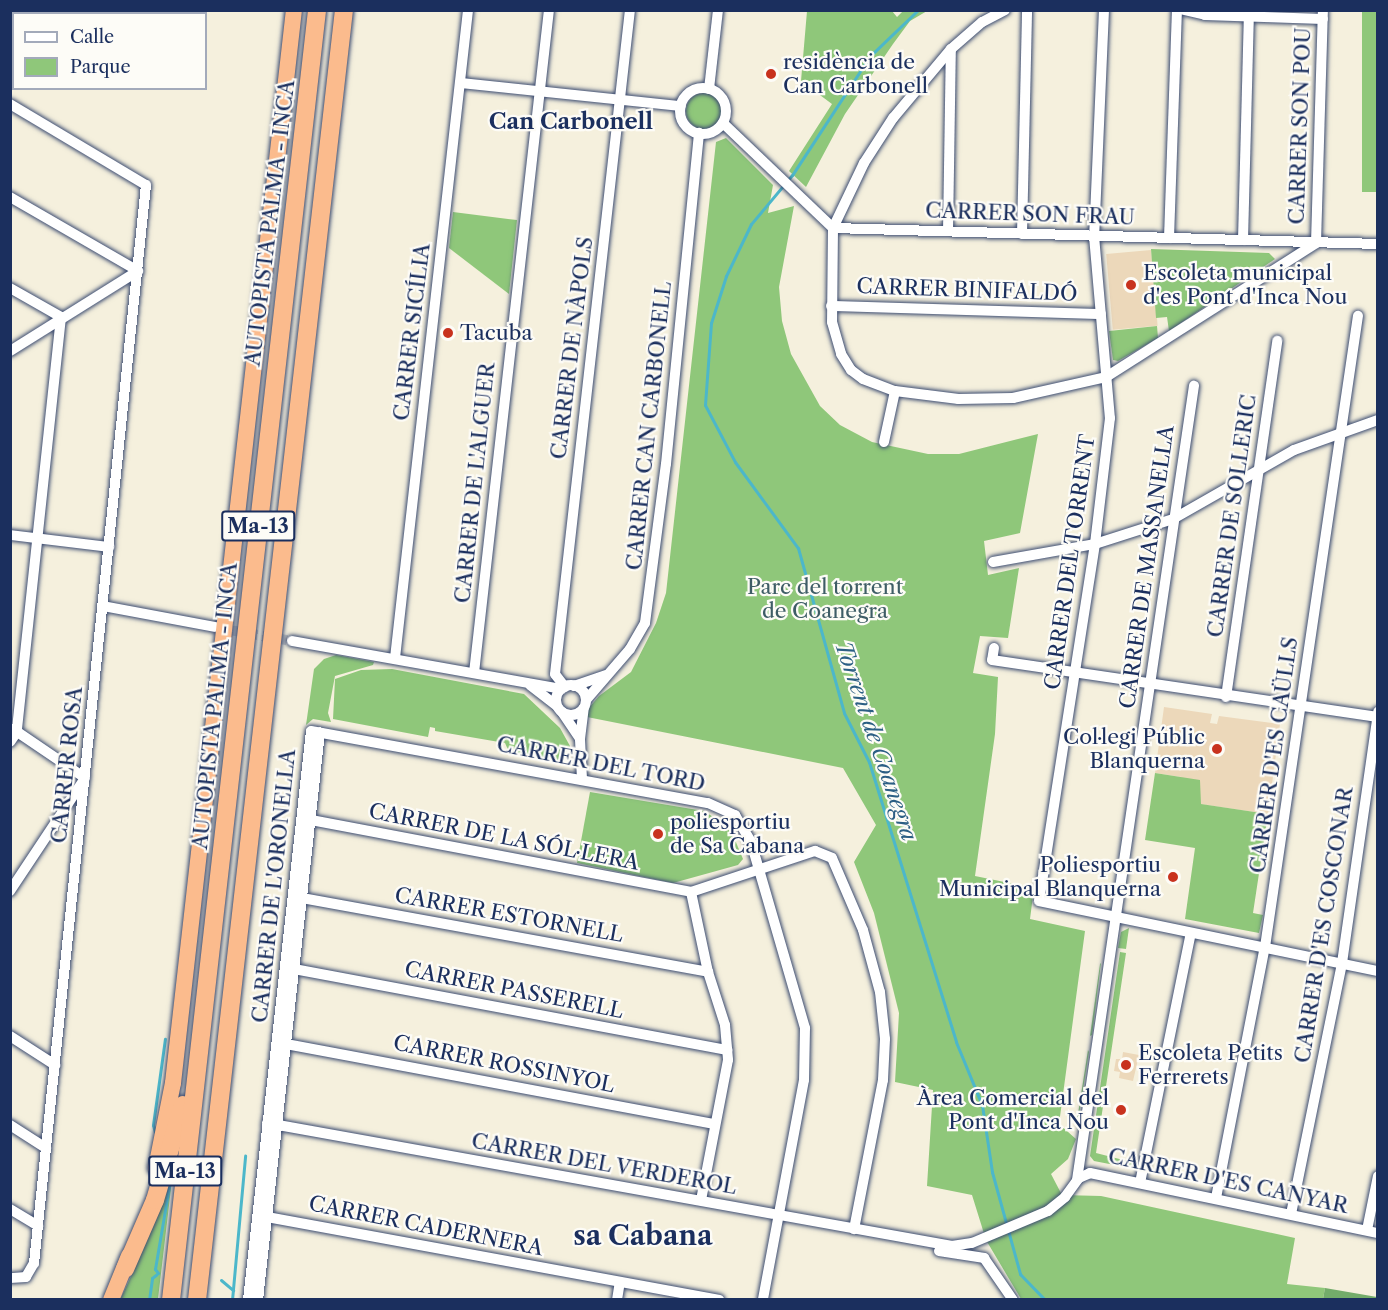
<!DOCTYPE html>
<html>
<head>
<meta charset="utf-8">
<style>
  body { margin:0 }
  #map { position:relative; width:1388px; height:1310px; overflow:hidden; background:#f5f0dd; font-family:"Libre Caslon Text",serif }
  div>[style] { position:absolute }
  [style*='--x'] { left:calc(var(--x)*1px); top:calc(var(--y)*1px); width:calc(var(--w)*1px); rotate:calc(var(--a)*1deg) }
  .built>* { inset:0; background:#ecd8ba; transform-origin:0 0 }
  .green>* { inset:0; background:#8fc77a; transform-origin:0 0 }
  .round { border-radius:50% }
  .forest>* { inset:0; background:#73ac6a }
  .stream>* { height:3px; margin:-1.5px; padding:0 1.5px; transform-origin:1.5px; border-radius:1.5px; background:#4cb7ca }
  .minor-tunnel>* { height:10px; margin-top:-5px; transform-origin:0; background:repeating-linear-gradient(90deg,#c9c9c4 0 10px,transparent 0 15px) }
  .roads { filter:drop-shadow(0 0 2px #3c4c71) drop-shadow(0 0 2px #3c4c71) }
  .minor>* { height:10px; margin:-5px; padding:0 5px; transform-origin:5px; border-radius:5px; background:#fff }
  .minor>.ring { margin:-5px; padding:0; box-sizing:content-box; background:none; border:10px solid #fff; border-radius:50% }
  .trunk>* { height:16px; margin:-8px; padding:0 8px; transform-origin:8px; border-radius:8px; background:#fbbb8d }
  .motorway>* { height:18px; margin:-9px; padding:0 9px; transform-origin:9px; border-radius:9px; background:#fbbb8d }
  .dots>* { width:16px; height:16px; translate:-50% -50%; box-sizing:border-box; border:3px solid #fdfcf7; border-radius:50% }
  span { translate:-50% -50%; white-space:nowrap; text-align:center; line-height:1.15; -webkit-text-stroke:4.5px #fdfcf7; paint-order:stroke }
  .shield-label span { padding:2px 4px; background:#fdfcf7; border:2px solid; border-radius:4px; -webkit-text-stroke-width:0 }
  .shield-label { font-size:20px; color:#1b2f5e; font-weight:700 }
  .poi-label { font-size:21px; color:#1b2f5e }
  .left { translate:0 -50%; text-align:left }
  .right { translate:-100% -50%; text-align:right }
  .street-label { font-size:21px; color:#1b2f5e }
  .park-label { font-size:21px; color:#3e5d66 }
  .neighbourhood-label { font-size:22px; color:#1b2f5e; font-weight:700 }
  .water-label { font-size:22px; color:#2c5f84; font-style:italic }
  .district-label { font-size:27px; color:#1b2f5e; font-weight:700 }
  .frame { position:absolute; inset:0; border:12px solid #1b2f5e; pointer-events:none }
  .legend { position:absolute; left:12px; top:12px; width:195px; height:78px; box-sizing:border-box; background:#fdfcf7; border:2px solid #a3aaba; margin:0; padding:8px 10px; list-style:none; font-size:18px; color:#1b2f5e }
  .legend li { display:flex; align-items:center; gap:12px; height:30px }
  .legend b { width:30px; border:2px solid #a3aaba }
</style>
</head>
<body>
<div id="map">
  <div class="built">
    <div style="left:1151px;top:250px;width:76px;height:45px;rotate:85deg"></div>
    <div style="clip-path:polygon(1164px 707px,1212px 714px,1210px 723px,1217px 724px,1219px 716px,1280px 724px,1268px 814px,1200px 804px,1199px 794px,1181px 777px,1155px 773px)"></div>
    <div style="clip-path:polygon(1123px 1052px,1139px 1055px,1133px 1081px,1119px 1078px,1120px 1072px,1114px 1071px,1116px 1059px,1122px 1059px)"></div>
  </div>
  <div class="green">
    <div style="clip-path:polygon(807px 11px,892px 11px,897px 17px,903px 11px,927px 11px,910px 21px,893px 44px,845px 114px,806px 187px,789px 171px,832px 104px,801px 81px)"></div>
    <div style="left:1362px;top:11px;width:15px;height:181px"></div>
    <div class="round" style="left:686px;top:93px;width:36px;height:36px"></div>
    <div style="clip-path:polygon(726px 138px,773px 185px,768px 213px,794px 206px,779px 287px,782px 321px,791px 354px,820px 406px,840px 425px,872px 442px,928px 454px,959px 454px,1038px 434px,1020px 533px,984px 541px,988px 575px,1019px 568px,1008px 638px,980px 636px,973px 673px,998px 677px,995px 734px,975px 876px,1034px 888px,1030px 919px,1085px 931px,1059px 1124px,1076px 1139px,1068px 1159px,1051px 1174px,1062px 1195px,1101px 1196px,1295px 1238px,1287px 1284px,1325px 1288px,1323px 1299px,1021px 1299px,986px 1240px,972px 1195px,927px 1186px,933px 1090px,895px 1082px,899px 1013px,874px 913px,854px 862px,876px 825px,843px 768px,582px 716px,599px 696px,631px 672px,656px 623px,666px 593px,716px 142px)"></div>
    <div style="clip-path:polygon(453px 212px,517px 220px,509px 294px,449px 248px)"></div>
    <div style="clip-path:polygon(1151px 249px,1269px 253px,1275px 259px,1169px 331px,1167px 317px,1156px 318px)"></div>
    <div style="clip-path:polygon(1157px 326px,1158px 338px,1118px 361px,1113px 360px,1109px 331px)"></div>
    <div style="clip-path:polygon(336px 655px,374px 662px,373px 665px,335px 676px,328px 713px,331px 722px,313px 719px,306px 725px,314px 669px,324px 659px)"></div>
    <div style="clip-path:polygon(392px 669px,524px 694px,560px 728px,570px 746px,569px 754px,559px 761px,509px 752px,505px 743px,435px 731px,435px 728px,430px 727px,428px 737px,333px 719px,335px 679px,361px 670px)"></div>
    <div style="clip-path:polygon(1155px 773px,1200px 780px,1201px 804px,1268px 814px,1253px 913px,1263px 915px,1259px 933px,1185px 919px,1195px 848px,1145px 840px)"></div>
    <div style="clip-path:polygon(590px 792px,704px 811px,730px 828px,743px 859px,738px 865px,673px 883px,577px 863px)"></div>
    <div style="clip-path:polygon(1129px 928px,1126px 949px,1118px 948px,1121px 932px)"></div>
    <div style="clip-path:polygon(1120px 952px,1126px 953px,1096px 1153px,1135px 1163px,1130px 1168px,1094px 1161px,1090px 1156px)"></div>
    <div style="clip-path:polygon(1101px 963px,1092px 1035px,1090px 1036px,1100px 964px)"></div>
    <div style="clip-path:polygon(1088px 1050px,1089px 1052px,1078px 1121px,1077px 1120px)"></div>
    <div style="clip-path:polygon(174px 1163px,158px 1299px,120px 1300px,134px 1270px)"></div>
  </div>
  <div class="forest">
    <div style="clip-path:polygon(1325px 1288px,1377px 1297px,1377px 1299px,1323px 1299px)"></div>
  </div>
  <div class="stream">
    <div style="--x:918;--y:10;--w:66;--a:136.2"></div>
    <div style="--x:870;--y:56;--w:142;--a:123.2"></div>
    <div style="--x:792;--y:175;--w:64;--a:129.9"></div>
    <div style="--x:751;--y:224;--w:58;--a:115.7"></div>
    <div style="--x:726;--y:276;--w:49;--a:107.7"></div>
    <div style="--x:711;--y:323;--w:82;--a:94.2"></div>
    <div style="--x:705;--y:405;--w:64;--a:62.2"></div>
    <div style="--x:735;--y:462;--w:107;--a:53.8"></div>
    <div style="--x:798;--y:548;--w:171;--a:74.4"></div>
    <div style="--x:844;--y:713;--w:55;--a:63"></div>
    <div style="--x:869;--y:762;--w:293;--a:72.7"></div>
    <div style="--x:956;--y:1042;--w:68;--a:67.6"></div>
    <div style="--x:982;--y:1105;--w:68;--a:81.5"></div>
    <div style="--x:992;--y:1172;--w:106;--a:74.6"></div>
    <div style="--x:1020;--y:1274;--w:36;--a:46"></div>
    <div style="--x:155;--y:1132;--w:7;--a:-106"></div>
    <div style="--x:153;--y:1125;--w:87;--a:-82.1"></div>
    <div style="--x:158;--y:1273;--w:5;--a:-127"></div>
    <div style="--x:155;--y:1269;--w:90;--a:-80.4"></div>
    <div style="--x:221;--y:1280;--w:16;--a:40"></div>
    <div style="--x:149;--y:1300;--w:22;--a:-82"></div>
    <div style="--x:152;--y:1278;--w:6;--a:-39"></div>
    <div style="--x:232;--y:1300;--w:145;--a:-84.8"></div>
  </div>
  <div class="minor-tunnel">
    <div style="--x:218;--y:628;--w:75;--a:10"></div>
  </div>
  <div class="roads">
    <div class="minor">
      <div style="--x:1005;--y:10;--w:26;--a:152"></div>
      <div style="--x:982;--y:22;--w:41;--a:138.9"></div>
      <div style="--x:951;--y:49;--w:90;--a:130"></div>
      <div style="--x:893;--y:118;--w:54;--a:122.8"></div>
      <div style="--x:864;--y:163;--w:72;--a:115.5"></div>
      <div style="--x:833;--y:228;--w:94;--a:90.6"></div>
      <div style="--x:832;--y:322;--w:33;--a:74"></div>
      <div style="--x:841;--y:354;--w:19;--a:58"></div>
      <div style="--x:851;--y:370;--w:15;--a:37"></div>
      <div style="--x:863;--y:379;--w:34;--a:21"></div>
      <div style="--x:895;--y:391;--w:64;--a:7.2"></div>
      <div style="--x:958;--y:399;--w:55;--a:-1"></div>
      <div style="--x:1013;--y:398;--w:95;--a:-12.7"></div>
      <div style="--x:1106;--y:377;--w:249;--a:-32.5"></div>
      <div style="--x:1316;--y:243;--w:233;--a:-88.3"></div>
      <div style="--x:1104;--y:10;--w:226;--a:92.5"></div>
      <div style="--x:1094;--y:236;--w:183;--a:85"></div>
      <div style="--x:1110;--y:418;--w:127;--a:96.8"></div>
      <div style="--x:1095;--y:544;--w:361;--a:98.9"></div>
      <div style="--x:1039;--y:901;--w:346;--a:11.7"></div>
      <div style="--x:1184;--y:10;--w:22;--a:13"></div>
      <div style="--x:1205;--y:15;--w:118;--a:1.9"></div>
      <div style="--x:461;--y:83;--w:221;--a:6"></div>
      <div class="ring" style="left:680px;top:88px;width:36px;height:36px"></div>
      <div style="--x:709;--y:89;--w:80;--a:-83.5"></div>
      <div style="--x:10;--y:104;--w:158;--a:30.8"></div>
      <div style="--x:146;--y:185;--w:1084;--a:95.93"></div>
      <div style="--x:34;--y:1263;--w:16;--a:120"></div>
      <div style="--x:26;--y:1277;--w:16;--a:176"></div>
      <div style="--x:723;--y:123;--w:152;--a:43.7"></div>
      <div style="--x:833;--y:228;--w:545;--a:1.68"></div>
      <div style="--x:10;--y:197;--w:148;--a:30"></div>
      <div style="--x:948;--y:231;--w:182;--a:-89.1"></div>
      <div style="--x:1022;--y:234;--w:224;--a:-88.7"></div>
      <div style="--x:1169;--y:238;--w:228;--a:-88"></div>
      <div style="--x:1243;--y:240;--w:224;--a:-88.5"></div>
      <div style="--x:10;--y:288;--w:59;--a:29.6"></div>
      <div style="--x:61;--y:317;--w:417;--a:96.1"></div>
      <div style="--x:17;--y:732;--w:12;--a:125"></div>
      <div style="--x:831;--y:306;--w:270;--a:1.7"></div>
      <div style="--x:10;--y:351;--w:151;--a:-32"></div>
      <div style="--x:884;--y:442;--w:52;--a:-77.8"></div>
      <div style="--x:10;--y:535;--w:100;--a:6.9"></div>
      <div style="--x:993;--y:562;--w:104;--a:-10"></div>
      <div style="--x:1095;--y:544;--w:82;--a:-17.8"></div>
      <div style="--x:1173;--y:519;--w:139;--a:-29.7"></div>
      <div style="--x:1294;--y:450;--w:89;--a:-19.7"></div>
      <div style="--x:103;--y:606;--w:114;--a:10.6"></div>
      <div style="--x:292;--y:641;--w:274;--a:10.1"></div>
      <div style="--x:994;--y:648;--w:12;--a:99"></div>
      <div style="--x:992;--y:660;--w:390;--a:8.4"></div>
      <div style="--x:395;--y:658;--w:652;--a:-83.57"></div>
      <div style="--x:474;--y:673;--w:667;--a:-83.55"></div>
      <div style="--x:530;--y:685;--w:34;--a:38"></div>
      <div class="ring" style="left:556px;top:685px;width:20px;height:20px"></div>
      <div style="--x:574;--y:686;--w:34;--a:-19"></div>
      <div style="--x:565;--y:687;--w:16;--a:-128"></div>
      <div style="--x:555;--y:674;--w:668;--a:-83.56"></div>
      <div style="--x:1226;--y:697;--w:360;--a:-81.8"></div>
      <div style="--x:586;--y:700;--w:67;--a:-49.2"></div>
      <div style="--x:630;--y:649;--w:30;--a:-60"></div>
      <div style="--x:645;--y:623;--w:160;--a:-82.5"></div>
      <div style="--x:666;--y:464;--w:333;--a:-84.3"></div>
      <div style="--x:562;--y:712;--w:32;--a:56"></div>
      <div style="--x:13;--y:729;--w:87;--a:34.2"></div>
      <div style="--x:582;--y:779;--w:40;--a:-92.9"></div>
      <div style="--x:580;--y:739;--w:31;--a:-83"></div>
      <div style="--x:311;--y:820;--w:387;--a:10.7"></div>
      <div style="--x:691;--y:892;--w:131;--a:-18.3"></div>
      <div style="--x:815;--y:851;--w:18;--a:22"></div>
      <div style="--x:832;--y:858;--w:78;--a:66.7"></div>
      <div style="--x:863;--y:930;--w:64;--a:74.7"></div>
      <div style="--x:880;--y:992;--w:47;--a:83.9"></div>
      <div style="--x:885;--y:1039;--w:41;--a:92.8"></div>
      <div style="--x:883;--y:1080;--w:152;--a:101"></div>
      <div style="--x:10;--y:891;--w:132;--a:-56.4"></div>
      <div style="--x:691;--y:892;--w:82;--a:78"></div>
      <div style="--x:708;--y:972;--w:56;--a:72.2"></div>
      <div style="--x:725;--y:1025;--w:35;--a:85"></div>
      <div style="--x:728;--y:1060;--w:143;--a:100.9"></div>
      <div style="--x:302;--y:898;--w:413;--a:10.3"></div>
      <div style="--x:294;--y:969;--w:441;--a:10.6"></div>
      <div style="--x:10;--y:1036;--w:54;--a:32.8"></div>
      <div style="--x:286;--y:1044;--w:436;--a:10.6"></div>
      <div style="--x:267;--y:1123;--w:696;--a:10.18"></div>
      <div style="--x:952;--y:1246;--w:20;--a:-9"></div>
      <div style="--x:972;--y:1243;--w:82;--a:-22.8"></div>
      <div style="--x:1048;--y:1211;--w:22;--a:-39"></div>
      <div style="--x:1065;--y:1197;--w:24;--a:-54"></div>
      <div style="--x:1079;--y:1178;--w:12;--a:-24"></div>
      <div style="--x:1090;--y:1173;--w:294;--a:11.8"></div>
      <div style="--x:10;--y:1125;--w:43;--a:32.6"></div>
      <div style="--x:1077;--y:1180;--w:803;--a:-81.62"></div>
      <div style="--x:1140;--y:1183;--w:255;--a:-78.5"></div>
      <div style="--x:1216;--y:1198;--w:256;--a:-79"></div>
      <div style="--x:1265;--y:947;--w:638;--a:-81.62"></div>
      <div style="--x:10;--y:1209;--w:33;--a:31"></div>
      <div style="--x:1291;--y:1214;--w:256;--a:-78.5"></div>
      <div style="--x:1342;--y:963;--w:254;--a:-81.8"></div>
      <div style="--x:267;--y:1217;--w:460;--a:10.4"></div>
      <div style="--x:1367;--y:1230;--w:55;--a:-78.5"></div>
      <div style="--x:939;--y:1251;--w:46;--a:8.8"></div>
      <div style="--x:984;--y:1258;--w:51;--a:55.4"></div>
      <div style="--x:248;--y:1300;--w:572;--a:-83.68"></div>
      <div style="--x:311;--y:731;--w:403;--a:10.3"></div>
      <div style="--x:708;--y:803;--w:30;--a:24"></div>
      <div style="--x:735;--y:815;--w:31;--a:59"></div>
      <div style="--x:751;--y:842;--w:194;--a:73.8"></div>
      <div style="--x:805;--y:1028;--w:52;--a:91.1"></div>
      <div style="--x:804;--y:1080;--w:224;--a:100.6"></div>
      <div style="--x:258;--y:1300;--w:571;--a:-83.77"></div>
      <div style="--x:617;--y:1300;--w:18;--a:-81"></div>
    </div>
    <div class="trunk">
      <div style="--x:156;--y:1168;--w:87;--a:-78.7"></div>
      <div style="--x:173;--y:1083;--w:1080;--a:-83.57"></div>
      <div style="--x:111;--y:1300;--w:48;--a:-67.8"></div>
    </div>
    <div class="motorway">
      <div style="--x:125;--y:1269;--w:75;--a:-66.5"></div>
      <div style="--x:155;--y:1200;--w:99;--a:-73.6"></div>
      <div style="--x:171;--y:1300;--w:1298;--a:-83.54"></div>
      <div style="--x:197;--y:1300;--w:1298;--a:-83.5"></div>
    </div>
  </div>
  <div class="dots">
    <div style="left:771px;top:74px;background:#c8321e"></div>
    <div style="left:1131px;top:285px;background:#c8321e"></div>
    <div style="left:448px;top:333px;background:#c8321e"></div>
    <div style="left:1217px;top:749px;background:#c8321e"></div>
    <div style="left:658px;top:834px;background:#c8321e"></div>
    <div style="left:1173px;top:877px;background:#c8321e"></div>
    <div style="left:1126px;top:1065px;background:#c8321e"></div>
    <div style="left:1121px;top:1110px;background:#c8321e"></div>
  </div>
  <div class="shield-label">
    <span style="left:258px;top:526px">Ma-13</span>
    <span style="left:185px;top:1171px">Ma-13</span>
  </div>
  <div class="poi-label">
    <span class="left" style="left:783px;top:74px">residència de<br>Can Carbonell</span>
    <span class="left" style="left:1143px;top:285px">Escoleta municipal<br>d'es Pont d'Inca Nou</span>
    <span class="left" style="left:460px;top:333px">Tacuba</span>
    <span class="right" style="left:1205px;top:749px">Col·legi Públic<br>Blanquerna</span>
    <span class="left" style="left:670px;top:834px">poliesportiu<br>de Sa Cabana</span>
    <span class="right" style="left:1161px;top:877px">Poliesportiu<br>Municipal Blanquerna</span>
    <span class="left" style="left:1138px;top:1065px">Escoleta Petits<br>Ferrerets</span>
    <span class="right" style="left:1109px;top:1110px">Àrea Comercial del<br>Pont d'Inca Nou</span>
  </div>
  <div class="street-label">
    <span style="left:1300px;top:126px;rotate:-88deg">CARRER SON POU</span>
    <span style="left:1030px;top:214px;rotate:2deg">CARRER SON FRAU</span>
    <span style="left:270px;top:223px;rotate:-83deg">AUTOPISTA PALMA - INCA</span>
    <span style="left:967px;top:290px;rotate:2deg">CARRER BINIFALDÓ</span>
    <span style="left:412px;top:332px;rotate:-83deg">CARRER SICÍLIA</span>
    <span style="left:572px;top:348px;rotate:-83deg">CARRER DE NÀPOLS</span>
    <span style="left:649px;top:426px;rotate:-84deg">CARRER CAN CARBONELL</span>
    <span style="left:475px;top:483px;rotate:-84deg">CARRER DE L'ALGUER</span>
    <span style="left:1232px;top:516px;rotate:-82deg">CARRER DE SOLLERIC</span>
    <span style="left:1070px;top:562px;rotate:-82deg">CARRER DEL TORRENT</span>
    <span style="left:1147px;top:567px;rotate:-82deg">CARRER DE MASSANELLA</span>
    <span style="left:215px;top:706px;rotate:-84deg">AUTOPISTA PALMA - INCA</span>
    <span style="left:1274px;top:755px;rotate:-82deg">CARRER D'ES CAÜLLS</span>
    <span style="left:601px;top:764px;rotate:11deg">CARRER DEL TORD</span>
    <span style="left:67px;top:765px;rotate:-84deg">CARRER ROSA</span>
    <span style="left:504px;top:837px;rotate:11deg">CARRER DE LA SÓL·LERA</span>
    <span style="left:274px;top:886px;rotate:-84deg">CARRER DE L'ORONELLA</span>
    <span style="left:509px;top:915px;rotate:10deg">CARRER ESTORNELL</span>
    <span style="left:1324px;top:925px;rotate:-81deg">CARRER D'ES COSCONAR</span>
    <span style="left:514px;top:990px;rotate:11deg">CARRER PASSERELL</span>
    <span style="left:504px;top:1064px;rotate:11deg">CARRER ROSSINYOL</span>
    <span style="left:604px;top:1164px;rotate:10deg">CARRER DEL VERDEROL</span>
    <span style="left:1228px;top:1181px;rotate:12deg">CARRER D'ES CANYAR</span>
    <span style="left:426px;top:1226px;rotate:11deg">CARRER CADERNERA</span>
  </div>
  <div class="park-label">
    <span style="left:825px;top:599px">Parc del torrent<br>de Coanegra</span>
  </div>
  <div class="neighbourhood-label">
    <span style="left:571px;top:122px">Can Carbonell</span>
  </div>
  <div class="water-label">
    <span style="left:876px;top:741px;rotate:71deg">Torrent de Coanegra</span>
  </div>
  <div class="district-label">
    <span style="left:643px;top:1236px">sa Cabana</span>
  </div>
  <div class="frame"></div>
  <ul class="legend">
  <li><b style="height:8px;background:#fff"></b>Calle</li>
  <li><b style="height:16px;background:#8fc77a"></b>Parque</li>
  </ul>
</div>
</body>
</html>
